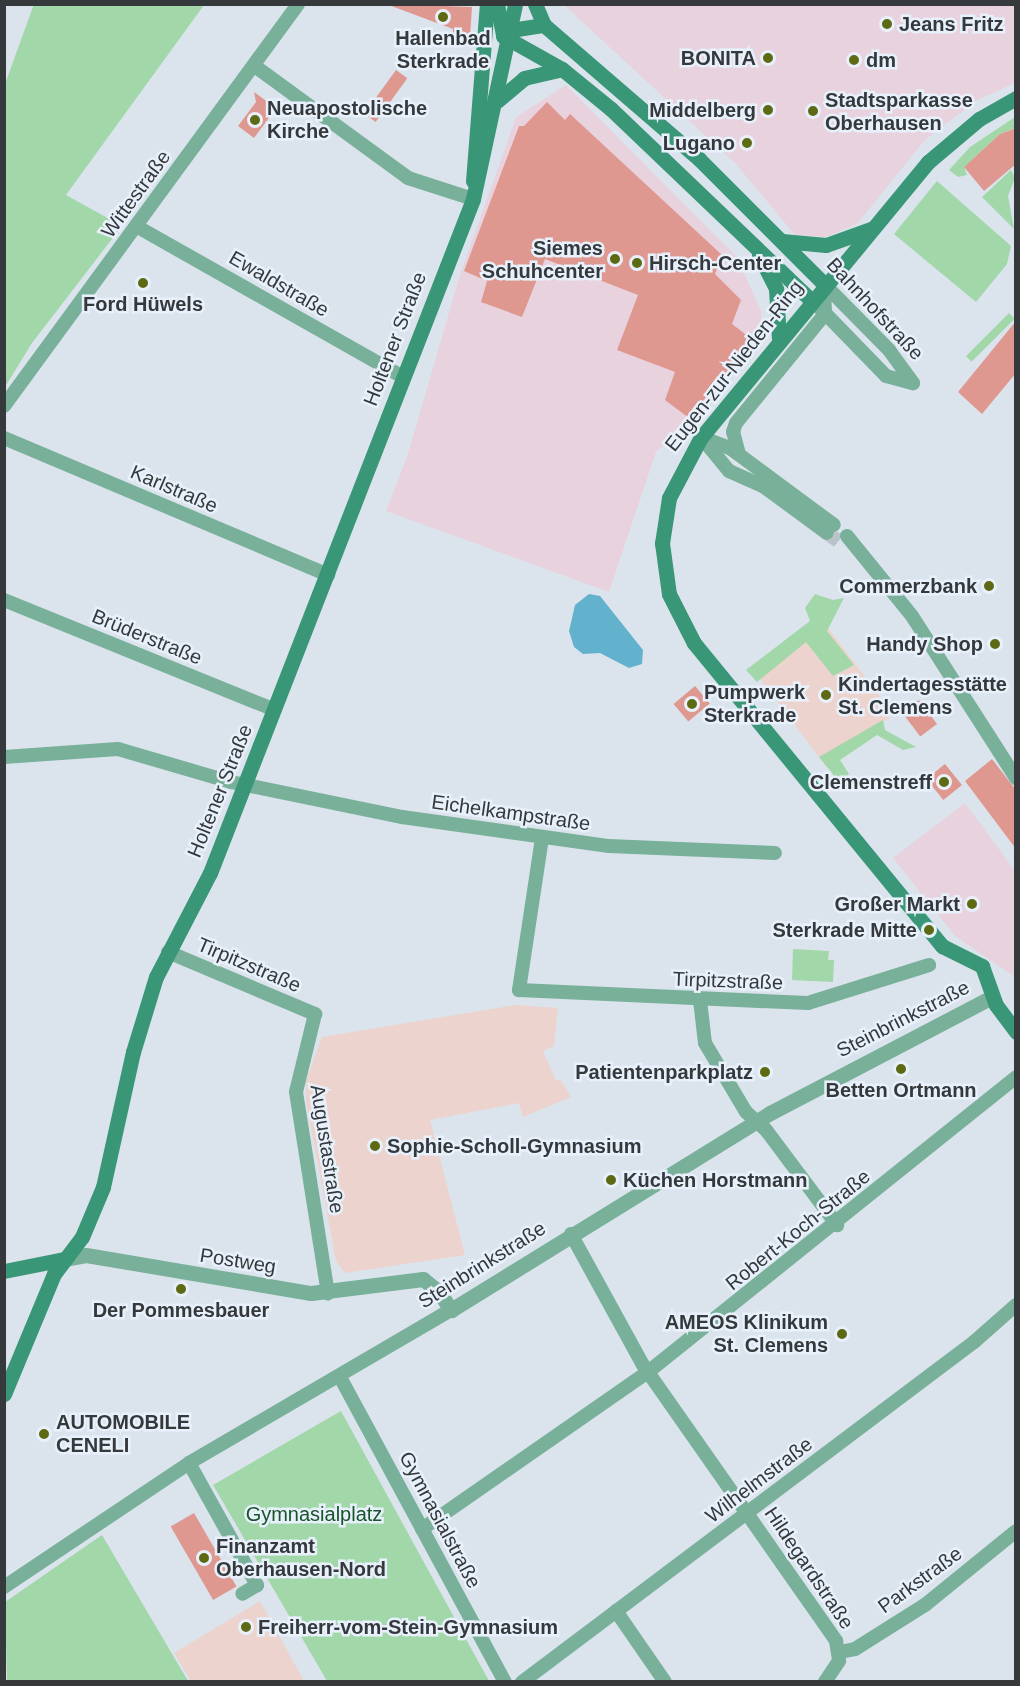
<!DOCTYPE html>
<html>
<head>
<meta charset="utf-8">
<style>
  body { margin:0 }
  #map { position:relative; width:1020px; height:1686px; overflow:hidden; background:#dbe4ed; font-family:Helvetica,sans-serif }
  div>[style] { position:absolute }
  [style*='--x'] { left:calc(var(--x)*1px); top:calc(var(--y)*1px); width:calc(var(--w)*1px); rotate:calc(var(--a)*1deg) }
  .commercial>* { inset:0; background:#e8d2de }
  .education>* { inset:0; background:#ecd3cd; transform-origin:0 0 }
  .green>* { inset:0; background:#a1d7a9; transform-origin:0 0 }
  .water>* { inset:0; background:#63b2cd }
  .building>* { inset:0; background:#df9890; transform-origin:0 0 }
  .minor-tunnel>* { height:14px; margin-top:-7px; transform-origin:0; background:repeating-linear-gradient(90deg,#bac2ca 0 14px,transparent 0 21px) }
  .minor>* { height:14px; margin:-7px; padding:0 7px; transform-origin:7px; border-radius:7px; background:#79b09a }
  .tertiary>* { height:15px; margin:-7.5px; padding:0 7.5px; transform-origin:7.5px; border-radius:7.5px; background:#79b09a }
  .secondary>* { height:15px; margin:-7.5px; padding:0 7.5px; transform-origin:7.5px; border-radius:7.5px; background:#399677 }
  .dots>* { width:16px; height:16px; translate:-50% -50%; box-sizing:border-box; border:3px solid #e8f1fb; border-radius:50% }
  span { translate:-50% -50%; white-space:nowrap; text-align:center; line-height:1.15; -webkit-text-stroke:5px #e8f1fb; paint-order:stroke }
  .poi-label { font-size:20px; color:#35393c; font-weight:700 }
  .left { translate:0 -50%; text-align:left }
  .right { translate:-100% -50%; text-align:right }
  .street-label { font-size:20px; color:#35393c }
  .park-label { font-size:20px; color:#185428 }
  .frame { position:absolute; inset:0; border:6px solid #35393c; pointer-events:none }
</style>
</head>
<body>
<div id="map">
  <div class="commercial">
    <div style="clip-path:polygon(564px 5px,1015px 5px,1015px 83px,977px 100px,925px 140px,857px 224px,826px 237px,795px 235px,736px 164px)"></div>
    <div style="clip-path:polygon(566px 85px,737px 257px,761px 311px,761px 336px,689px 422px,656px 452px,609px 592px,386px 511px,408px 454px,459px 278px,516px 117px)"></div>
    <div style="clip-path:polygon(965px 803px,1015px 871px,1015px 977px,955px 936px,893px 858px)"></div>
  </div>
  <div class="education">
    <div style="left:826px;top:625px;width:112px;height:85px;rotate:53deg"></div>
    <div style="clip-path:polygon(516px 1005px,558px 1008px,554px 1046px,543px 1051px,556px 1081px,561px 1080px,571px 1097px,523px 1117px,519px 1103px,430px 1120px,465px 1255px,345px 1273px,336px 1261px,306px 1101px,306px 1081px,322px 1037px)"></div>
    <div style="clip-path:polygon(260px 1601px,304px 1681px,191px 1681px,174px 1653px)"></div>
  </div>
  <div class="green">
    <div style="clip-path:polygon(34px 4px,204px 5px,66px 195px,122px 226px,32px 343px,5px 387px,5px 84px)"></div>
    <div style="clip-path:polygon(1015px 117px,1015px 128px,1000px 134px,964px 167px,967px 175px,958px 177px,949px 170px,970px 147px)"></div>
    <div style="clip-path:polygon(1011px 170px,1015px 178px,1008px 196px,1014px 229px,982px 197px)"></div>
    <div style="clip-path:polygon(937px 181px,1011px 246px,1007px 264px,976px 302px,894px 234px)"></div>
    <div style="left:1009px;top:313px;width:8px;height:61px;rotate:45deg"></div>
    <div style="clip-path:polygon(815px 594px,833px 600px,844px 598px,827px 631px,854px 665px,833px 676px,806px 642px,757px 682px,746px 670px,810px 621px,805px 608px)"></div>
    <div style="clip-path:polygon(883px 720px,885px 730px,916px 747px,903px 750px,877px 735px,840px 760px,849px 774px,840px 783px,819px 757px)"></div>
    <div style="clip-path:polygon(793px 949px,829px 951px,828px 960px,834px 960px,833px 982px,792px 980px)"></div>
    <div style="clip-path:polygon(341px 1411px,489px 1681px,327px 1681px,213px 1485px)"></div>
    <div style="clip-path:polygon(102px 1535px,188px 1681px,7px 1681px,5px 1602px)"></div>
  </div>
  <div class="water">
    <div style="clip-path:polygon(589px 594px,600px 596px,643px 650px,642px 664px,629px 668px,600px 653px,583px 654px,574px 647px,569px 631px,575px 605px)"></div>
  </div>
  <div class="building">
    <div style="clip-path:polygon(386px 4px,472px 7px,470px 37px,453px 35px,453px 29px)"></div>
    <div style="left:396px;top:70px;width:14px;height:54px;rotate:36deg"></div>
    <div style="clip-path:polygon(254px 92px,283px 113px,272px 114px,254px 138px,238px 126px,256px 102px)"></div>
    <div style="clip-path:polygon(547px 102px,565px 120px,570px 114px,722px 255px,715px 274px,741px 300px,732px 324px,753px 340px,689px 418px,665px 400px,675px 372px,617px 350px,638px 295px,545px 259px,522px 317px,481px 302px,487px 281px,464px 271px,519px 126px,524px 126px)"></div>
    <div style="clip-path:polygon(1016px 128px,1016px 164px,984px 191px,964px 167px,1000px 134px)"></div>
    <div style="clip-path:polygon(1016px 321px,1016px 373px,982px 414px,958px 392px)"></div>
    <div style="left:695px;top:686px;width:23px;height:28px;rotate:50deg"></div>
    <div style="left:919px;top:700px;width:30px;height:21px;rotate:53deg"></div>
    <div style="clip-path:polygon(992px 759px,1016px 790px,1016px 849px,965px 781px)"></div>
    <div style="left:945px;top:764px;width:27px;height:24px;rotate:51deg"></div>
    <div style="left:194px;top:1513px;width:85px;height:27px;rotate:60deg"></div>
  </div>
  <div class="minor-tunnel">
    <div style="--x:827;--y:533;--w:17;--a:36"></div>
  </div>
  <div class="minor">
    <div style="--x:256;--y:67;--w:188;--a:36.1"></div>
    <div style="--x:408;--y:178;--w:68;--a:17.9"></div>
    <div style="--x:136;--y:226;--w:307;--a:29.5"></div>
    <div style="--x:824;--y:284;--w:93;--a:45.4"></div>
    <div style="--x:889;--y:350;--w:41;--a:54"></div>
    <div style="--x:819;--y:307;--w:96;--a:45.8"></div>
    <div style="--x:886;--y:376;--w:28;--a:15"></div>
    <div style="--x:4;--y:406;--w:498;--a:-53.8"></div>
    <div style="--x:701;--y:437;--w:44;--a:50.5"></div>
    <div style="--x:729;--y:471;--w:37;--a:24"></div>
    <div style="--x:763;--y:486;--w:79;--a:36.3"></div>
    <div style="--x:701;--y:437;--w:31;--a:21"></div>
    <div style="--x:730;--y:448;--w:129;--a:36.5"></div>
    <div style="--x:4;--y:438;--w:352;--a:22.9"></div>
    <div style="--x:739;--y:454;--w:23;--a:-105"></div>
    <div style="--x:733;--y:432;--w:9;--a:-72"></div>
    <div style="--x:736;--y:423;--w:141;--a:-50.8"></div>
    <div style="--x:825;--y:314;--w:30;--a:-92"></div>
    <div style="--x:847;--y:536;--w:103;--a:50.9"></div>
    <div style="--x:912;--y:616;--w:193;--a:57.3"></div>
    <div style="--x:4;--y:600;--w:292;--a:22.1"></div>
    <div style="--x:4;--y:757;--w:114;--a:-4"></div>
    <div style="--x:118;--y:749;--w:118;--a:16.3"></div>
    <div style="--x:231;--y:782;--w:175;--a:11.6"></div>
    <div style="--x:402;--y:817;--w:209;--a:8"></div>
    <div style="--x:609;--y:846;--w:166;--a:2.4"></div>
    <div style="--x:542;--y:838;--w:154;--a:98.6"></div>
    <div style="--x:519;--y:990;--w:289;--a:2.6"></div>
    <div style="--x:808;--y:1003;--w:127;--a:-17.4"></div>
    <div style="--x:168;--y:952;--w:160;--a:22.9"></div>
    <div style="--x:315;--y:1014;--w:80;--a:103.7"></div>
    <div style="--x:296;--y:1092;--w:204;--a:81"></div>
    <div style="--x:700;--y:1000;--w:43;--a:83.4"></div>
    <div style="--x:705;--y:1043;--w:80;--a:59.3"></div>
    <div style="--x:746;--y:1112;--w:27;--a:42"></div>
    <div style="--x:766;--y:1130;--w:119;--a:53.2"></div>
    <div style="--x:571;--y:1234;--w:149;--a:61.2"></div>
    <div style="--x:643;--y:1365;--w:337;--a:55"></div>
    <div style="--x:836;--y:1641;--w:20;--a:81"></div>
    <div style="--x:839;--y:1661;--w:25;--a:124"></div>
    <div style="--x:340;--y:1377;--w:347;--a:61.6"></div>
    <div style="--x:189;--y:1463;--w:140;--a:60.9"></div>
    <div style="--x:257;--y:1585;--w:17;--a:149"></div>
    <div style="--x:422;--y:1529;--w:275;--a:-34.8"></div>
    <div style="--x:648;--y:1372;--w:472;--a:-38.7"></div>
    <div style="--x:4;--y:1587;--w:223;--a:-33.8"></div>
    <div style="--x:189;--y:1463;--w:303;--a:-30.3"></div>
    <div style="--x:616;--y:1611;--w:86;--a:55.4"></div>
    <div style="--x:840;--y:1652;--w:15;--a:-11"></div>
    <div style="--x:855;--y:1649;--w:83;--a:-32.2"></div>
    <div style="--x:925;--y:1605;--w:117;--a:-39.1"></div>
    <div style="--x:522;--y:1682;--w:566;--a:-36.95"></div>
    <div style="--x:974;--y:1342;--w:56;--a:-41.4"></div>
  </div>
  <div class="tertiary">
    <div style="--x:64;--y:1259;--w:22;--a:-10"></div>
    <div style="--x:86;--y:1255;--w:228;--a:9.6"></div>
    <div style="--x:311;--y:1293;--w:113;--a:-7.1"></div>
    <div style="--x:423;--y:1279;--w:21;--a:39"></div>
    <div style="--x:439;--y:1292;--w:22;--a:56"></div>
    <div style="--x:451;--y:1310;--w:375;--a:-31.7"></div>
    <div style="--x:770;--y:1113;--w:250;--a:-27.6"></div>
  </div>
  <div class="secondary">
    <div style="--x:497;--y:4;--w:33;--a:79"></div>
    <div style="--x:503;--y:36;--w:68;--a:29.2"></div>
    <div style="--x:562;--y:69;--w:63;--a:39.2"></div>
    <div style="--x:611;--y:109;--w:277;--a:43.7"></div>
    <div style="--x:535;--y:4;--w:23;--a:67"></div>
    <div style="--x:544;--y:25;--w:205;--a:40.8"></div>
    <div style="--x:699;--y:159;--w:177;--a:45"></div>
    <div style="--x:511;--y:30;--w:33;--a:-9"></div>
    <div style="--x:1016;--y:98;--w:43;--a:150.4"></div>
    <div style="--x:979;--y:119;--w:67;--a:139.9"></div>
    <div style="--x:928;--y:162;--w:357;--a:129.5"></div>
    <div style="--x:701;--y:437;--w:69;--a:117.7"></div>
    <div style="--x:669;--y:498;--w:46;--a:98.8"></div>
    <div style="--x:662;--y:543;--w:51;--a:82.2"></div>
    <div style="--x:669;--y:594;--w:55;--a:63"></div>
    <div style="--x:694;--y:643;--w:392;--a:50.7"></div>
    <div style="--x:942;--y:946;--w:45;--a:26.6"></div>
    <div style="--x:982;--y:966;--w:41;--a:70.3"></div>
    <div style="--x:996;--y:1005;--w:34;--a:53"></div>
    <div style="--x:497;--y:101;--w:35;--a:-40"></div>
    <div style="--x:524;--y:78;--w:39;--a:-13"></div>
    <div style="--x:473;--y:181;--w:178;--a:-85.5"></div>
    <div style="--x:782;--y:241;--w:44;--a:5.2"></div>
    <div style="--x:826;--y:245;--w:48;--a:-19.6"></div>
    <div style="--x:759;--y:255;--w:38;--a:63"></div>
    <div style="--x:776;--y:289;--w:50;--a:86.6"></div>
    <div style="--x:4;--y:1271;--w:61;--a:-11.3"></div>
    <div style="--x:4;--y:1394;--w:130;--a:-67.4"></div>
    <div style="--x:54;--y:1274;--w:46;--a:-52.9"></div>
    <div style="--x:82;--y:1237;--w:54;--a:-67.2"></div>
    <div style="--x:103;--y:1187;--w:138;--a:-77.5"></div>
    <div style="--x:133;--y:1052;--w:78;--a:-73"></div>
    <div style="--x:156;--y:977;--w:117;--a:-62.6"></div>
    <div style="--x:210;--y:873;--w:723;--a:-68.68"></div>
    <div style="--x:473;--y:199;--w:199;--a:-77.8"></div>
  </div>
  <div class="dots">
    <div style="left:443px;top:17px;background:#5d6a13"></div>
    <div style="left:887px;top:24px;background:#5d6a13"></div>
    <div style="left:768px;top:58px;background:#5d6a13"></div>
    <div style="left:854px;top:60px;background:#5d6a13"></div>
    <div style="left:768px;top:110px;background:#5d6a13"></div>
    <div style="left:813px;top:111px;background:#5d6a13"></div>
    <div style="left:255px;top:120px;background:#5d6a13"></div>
    <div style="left:747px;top:143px;background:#5d6a13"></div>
    <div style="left:615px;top:259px;background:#5d6a13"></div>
    <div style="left:637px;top:263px;background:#5d6a13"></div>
    <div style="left:143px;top:283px;background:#5d6a13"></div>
    <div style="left:989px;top:586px;background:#5d6a13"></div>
    <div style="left:995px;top:644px;background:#5d6a13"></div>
    <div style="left:826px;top:695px;background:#5d6a13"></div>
    <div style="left:692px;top:704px;background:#5d6a13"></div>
    <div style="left:944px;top:782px;background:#5d6a13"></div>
    <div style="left:972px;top:904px;background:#5d6a13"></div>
    <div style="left:929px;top:930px;background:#5d6a13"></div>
    <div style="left:901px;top:1069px;background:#5d6a13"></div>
    <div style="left:765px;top:1072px;background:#5d6a13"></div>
    <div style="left:375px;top:1146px;background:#5d6a13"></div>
    <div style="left:611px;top:1180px;background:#5d6a13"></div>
    <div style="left:181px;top:1289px;background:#5d6a13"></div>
    <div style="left:842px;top:1334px;background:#5d6a13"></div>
    <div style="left:44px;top:1434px;background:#5d6a13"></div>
    <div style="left:204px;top:1558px;background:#5d6a13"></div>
    <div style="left:246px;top:1627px;background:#5d6a13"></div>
  </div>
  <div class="poi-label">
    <span class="left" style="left:899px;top:24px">Jeans Fritz</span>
    <span style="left:443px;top:50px">Hallenbad<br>Sterkrade</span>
    <span class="right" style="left:756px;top:58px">BONITA</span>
    <span class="left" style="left:866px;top:60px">dm</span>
    <span class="left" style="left:825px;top:112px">Stadtsparkasse<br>Oberhausen</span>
    <span class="left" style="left:267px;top:120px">Neuapostolische<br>Kirche</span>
    <span class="right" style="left:756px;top:110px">Middelberg</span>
    <span class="right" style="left:735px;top:143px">Lugano</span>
    <span class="right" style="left:603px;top:260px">Siemes<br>Schuhcenter</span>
    <span class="left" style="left:649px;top:263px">Hirsch-Center</span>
    <span style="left:143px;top:304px">Ford Hüwels</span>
    <span class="right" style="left:977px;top:586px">Commerzbank</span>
    <span class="right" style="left:983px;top:644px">Handy Shop</span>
    <span class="left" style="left:838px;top:696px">Kindertagesstätte<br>St. Clemens</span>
    <span class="left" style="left:704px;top:704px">Pumpwerk<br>Sterkrade</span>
    <span class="right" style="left:932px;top:782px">Clemenstreff</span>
    <span class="right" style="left:960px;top:904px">Großer Markt</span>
    <span class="right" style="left:917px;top:930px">Sterkrade Mitte</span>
    <span class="right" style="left:753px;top:1072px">Patientenparkplatz</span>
    <span style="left:901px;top:1090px">Betten Ortmann</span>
    <span class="left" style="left:387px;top:1146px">Sophie-Scholl-Gymnasium</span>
    <span class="left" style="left:623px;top:1180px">Küchen Horstmann</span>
    <span style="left:181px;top:1310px">Der Pommesbauer</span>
    <span class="right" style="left:828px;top:1334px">AMEOS Klinikum<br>St. Clemens</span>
    <span class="left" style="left:56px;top:1434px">AUTOMOBILE<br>CENELI</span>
    <span class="left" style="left:216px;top:1558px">Finanzamt<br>Oberhausen-Nord</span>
    <span class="left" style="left:258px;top:1627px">Freiherr-vom-Stein-Gymnasium</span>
  </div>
  <div class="street-label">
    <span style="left:136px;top:194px;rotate:-54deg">Wittestraße</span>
    <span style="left:279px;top:284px;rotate:30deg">Ewaldstraße</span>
    <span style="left:875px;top:309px;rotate:47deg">Bahnhofstraße</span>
    <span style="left:395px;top:339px;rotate:-69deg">Holtener Straße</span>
    <span style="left:734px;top:366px;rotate:-52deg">Eugen-zur-Nieden-Ring</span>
    <span style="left:174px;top:489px;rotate:23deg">Karlstraße</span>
    <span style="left:147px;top:637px;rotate:22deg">Brüderstraße</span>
    <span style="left:220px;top:791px;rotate:-68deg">Holtener Straße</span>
    <span style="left:511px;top:813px;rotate:8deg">Eichelkampstraße</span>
    <span style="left:249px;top:965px;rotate:23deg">Tirpitzstraße</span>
    <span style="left:728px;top:981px;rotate:2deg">Tirpitzstraße</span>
    <span style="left:903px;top:1019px;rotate:-27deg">Steinbrinkstraße</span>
    <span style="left:327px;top:1149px;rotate:81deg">Augustastraße</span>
    <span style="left:798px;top:1230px;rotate:-39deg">Robert-Koch-Straße</span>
    <span style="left:238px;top:1261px;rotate:9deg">Postweg</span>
    <span style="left:482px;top:1265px;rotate:-32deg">Steinbrinkstraße</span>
    <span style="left:759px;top:1480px;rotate:-37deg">Wilhelmstraße</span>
    <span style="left:440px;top:1520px;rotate:62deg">Gymnasialstraße</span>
    <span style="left:809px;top:1568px;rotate:56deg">Hildegardstraße</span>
    <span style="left:920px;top:1580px;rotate:-36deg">Parkstraße</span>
  </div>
  <div class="park-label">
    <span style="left:314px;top:1514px">Gymnasialplatz</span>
  </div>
  <div class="frame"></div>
</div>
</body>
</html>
